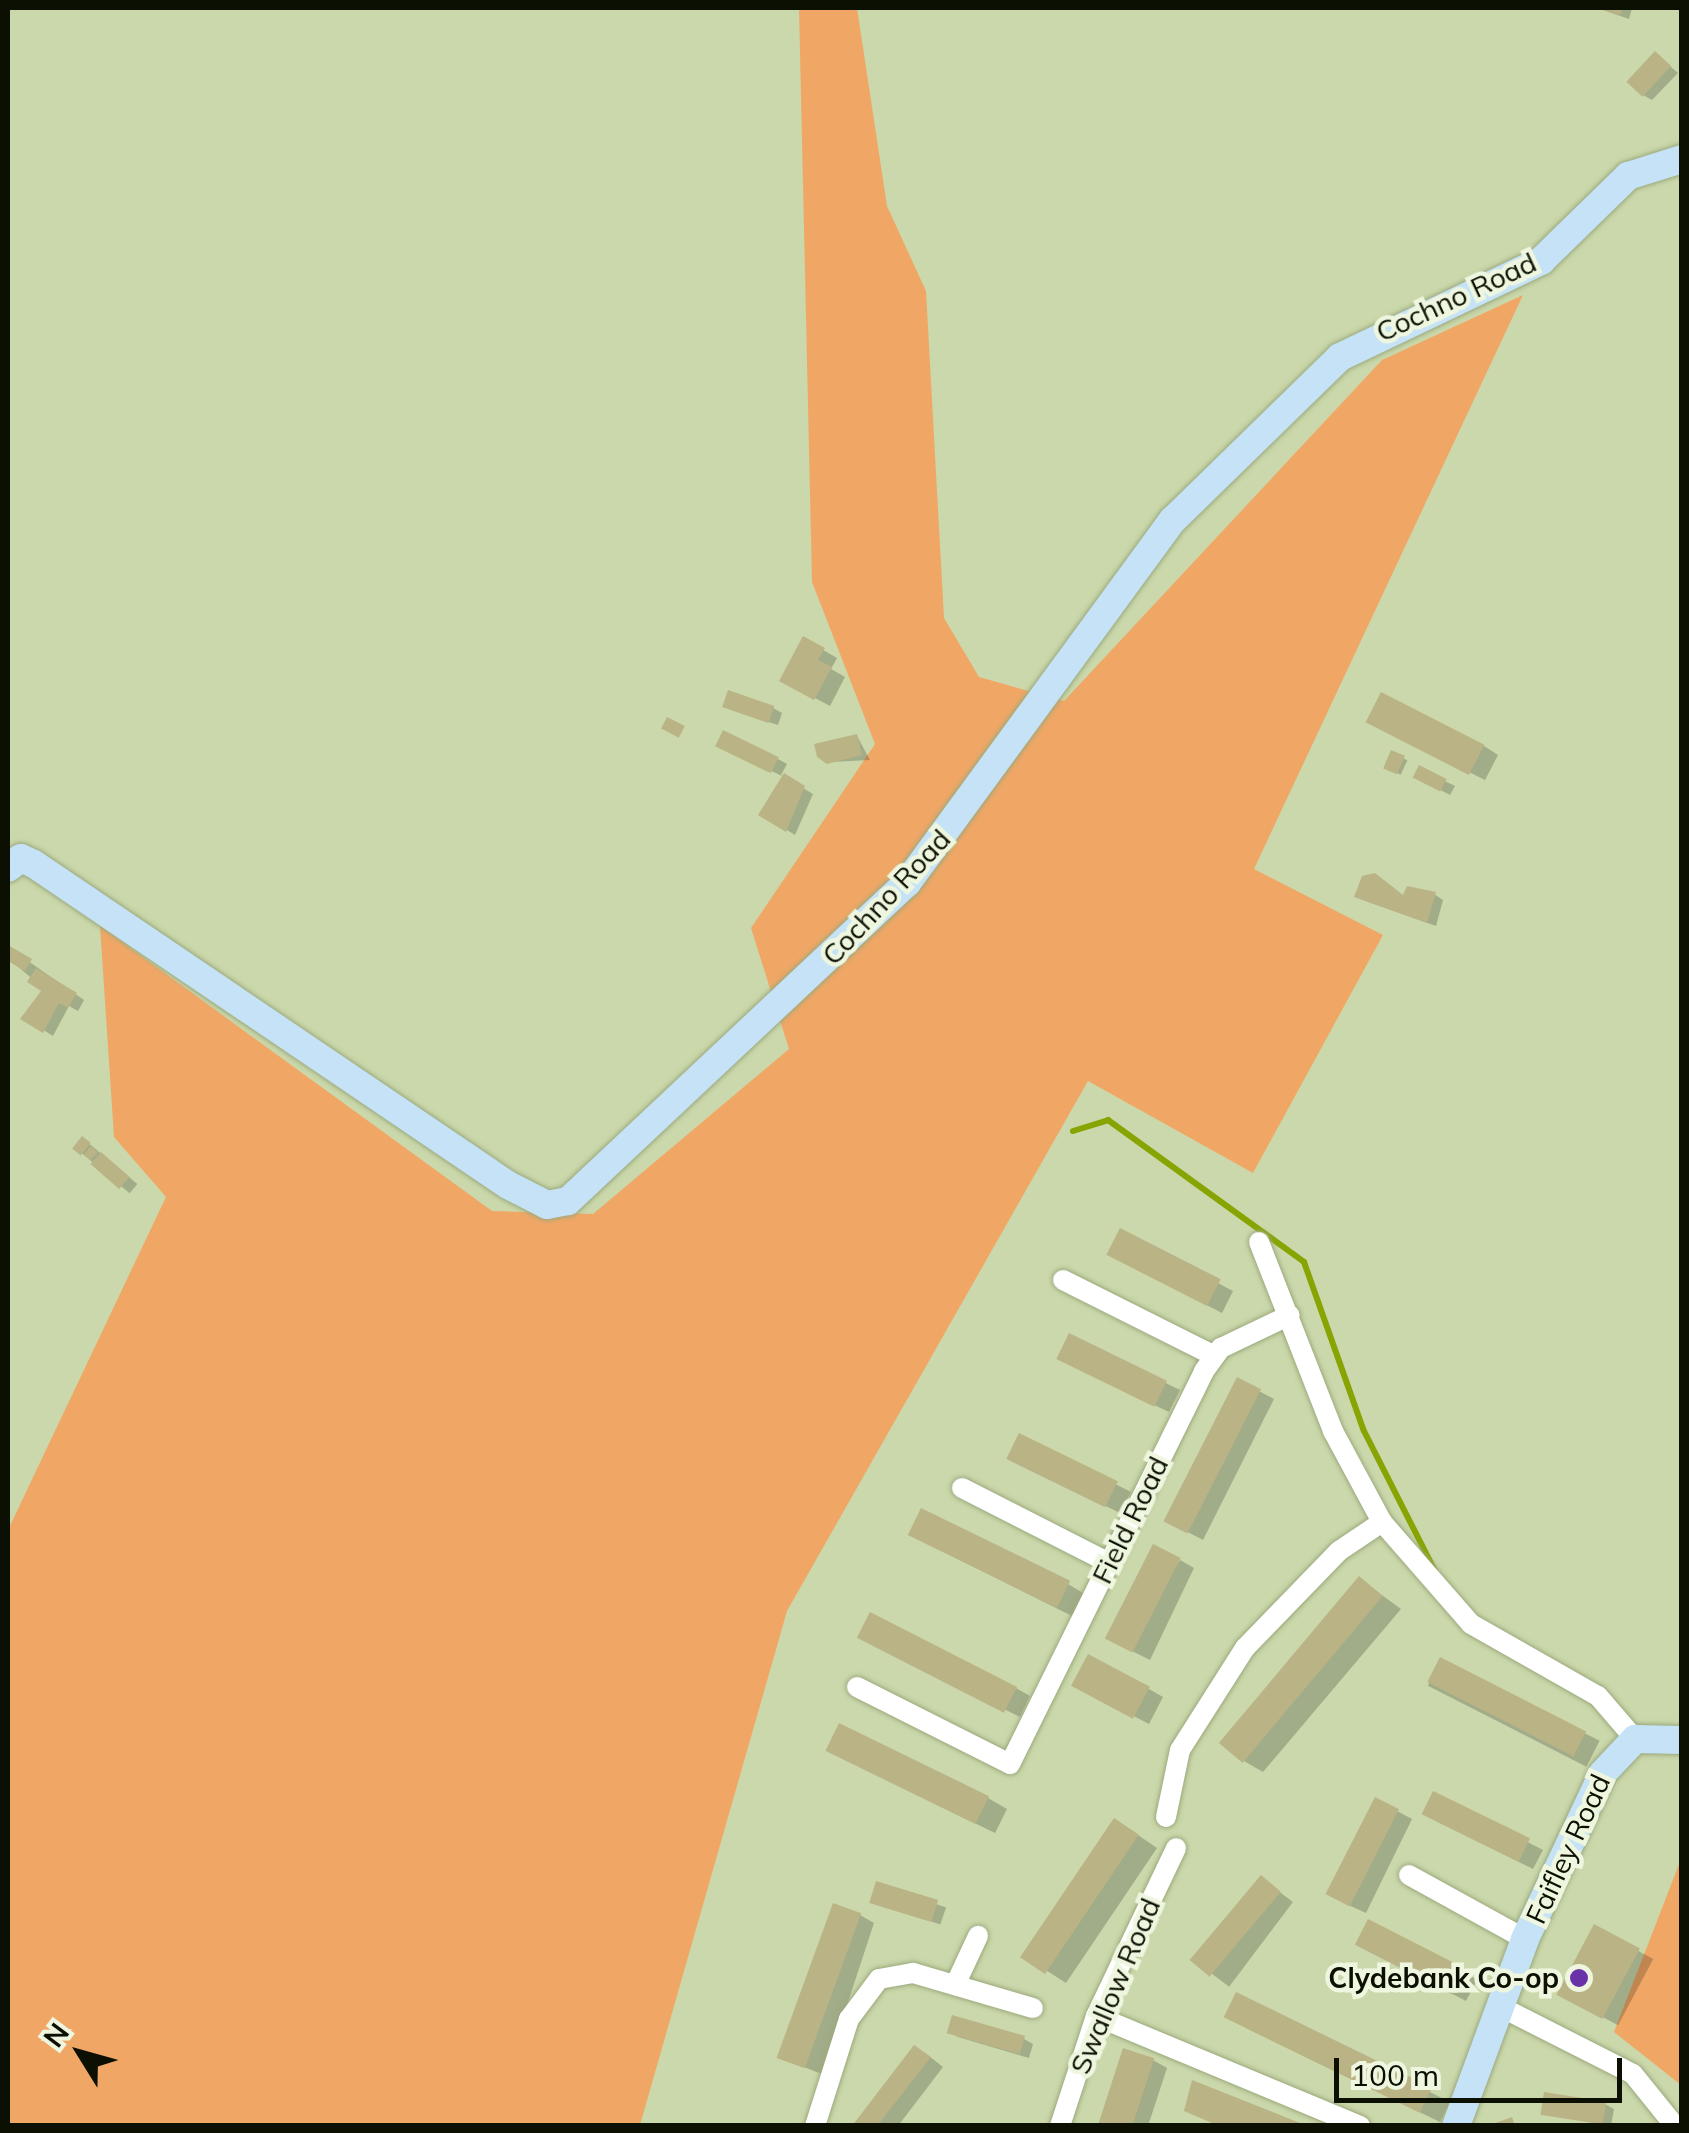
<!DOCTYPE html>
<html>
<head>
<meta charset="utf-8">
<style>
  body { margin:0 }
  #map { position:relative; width:1689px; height:2133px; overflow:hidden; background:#cad8ab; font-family:Mulish,sans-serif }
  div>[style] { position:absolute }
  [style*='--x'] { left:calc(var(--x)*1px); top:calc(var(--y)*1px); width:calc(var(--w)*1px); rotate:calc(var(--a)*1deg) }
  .green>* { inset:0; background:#f0a766 }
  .shadow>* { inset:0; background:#0003; transform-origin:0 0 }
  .stream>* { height:6px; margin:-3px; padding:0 3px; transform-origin:3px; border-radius:3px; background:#87a403 }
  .building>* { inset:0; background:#bab385; transform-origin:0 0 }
  .roads { filter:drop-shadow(0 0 2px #9ca97d) drop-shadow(0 0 2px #9ca97d) }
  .street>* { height:20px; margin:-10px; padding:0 10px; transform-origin:10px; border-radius:10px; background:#fff }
  .secondary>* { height:28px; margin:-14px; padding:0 14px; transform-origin:14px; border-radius:14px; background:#c5e2f6 }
  .dots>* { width:28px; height:28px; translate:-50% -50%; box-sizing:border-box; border:5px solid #eef6df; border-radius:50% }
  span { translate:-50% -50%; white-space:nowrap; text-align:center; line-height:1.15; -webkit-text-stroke:9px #eef6df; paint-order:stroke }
  .street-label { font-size:28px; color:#0c1002 }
  .poi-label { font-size:28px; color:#0c1002; font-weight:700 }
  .right { translate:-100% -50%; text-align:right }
  .frame { position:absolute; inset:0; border:10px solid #0c1002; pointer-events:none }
  .north { position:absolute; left:30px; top:2003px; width:100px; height:100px; -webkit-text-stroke:8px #eef6df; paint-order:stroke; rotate:307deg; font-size:28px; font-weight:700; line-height:40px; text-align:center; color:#0c1002 }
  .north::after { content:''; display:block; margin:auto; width:35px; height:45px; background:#0c1002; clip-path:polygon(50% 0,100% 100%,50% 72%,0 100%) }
  .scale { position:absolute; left:1334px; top:2058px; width:288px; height:45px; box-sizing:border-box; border:5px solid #0c1002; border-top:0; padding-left:12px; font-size:30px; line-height:35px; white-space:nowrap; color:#0c1002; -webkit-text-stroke:8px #eef6df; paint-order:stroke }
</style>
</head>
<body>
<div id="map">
  <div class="green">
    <div style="clip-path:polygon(799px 8px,857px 8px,887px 206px,926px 291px,944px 618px,979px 677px,1064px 701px,1382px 360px,1523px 295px,1254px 869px,1383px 935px,1253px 1173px,1088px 1081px,787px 1611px,640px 2125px,8px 2126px,8px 1530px,166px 1197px,114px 1137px,100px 926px,492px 1211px,593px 1214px,789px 1049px,751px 928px,875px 744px,812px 582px)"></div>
    <div style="clip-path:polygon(1681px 1859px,1681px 2085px,1614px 2032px)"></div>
  </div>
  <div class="shadow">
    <div style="clip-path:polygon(1597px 8px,1632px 8px,1629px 19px)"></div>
    <div style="clip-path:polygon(1656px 54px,1678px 73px,1652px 100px,1643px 95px)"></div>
    <div style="clip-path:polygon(804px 639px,837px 658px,831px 669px,845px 677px,830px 706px,796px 688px)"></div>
    <div style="clip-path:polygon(773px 708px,782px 713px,778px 725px,735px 711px)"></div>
    <div style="clip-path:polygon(1383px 729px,1484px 746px,1498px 755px,1485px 780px)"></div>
    <div style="clip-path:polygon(857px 736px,870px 760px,829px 762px)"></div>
    <div style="clip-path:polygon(727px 750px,778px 759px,787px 764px,781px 775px,813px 794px,795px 835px,761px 814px,784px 777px)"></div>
    <div style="left:1392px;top:753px;width:17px;height:16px;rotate:25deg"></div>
    <div style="clip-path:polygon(1420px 769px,1455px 786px,1450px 795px,1416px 777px)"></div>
    <div style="clip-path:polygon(1434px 894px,1443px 900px,1436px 926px,1366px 901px)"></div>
    <div style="clip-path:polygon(8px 947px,84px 1000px,78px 1011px,69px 1006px,53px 1036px,24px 1018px,45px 990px,8px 958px)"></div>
    <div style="left:86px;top:1141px;width:67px;height:12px;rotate:40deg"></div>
    <div style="clip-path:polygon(1121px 1232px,1233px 1291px,1222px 1313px,1123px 1262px)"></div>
    <div style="clip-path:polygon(1070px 1336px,1180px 1390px,1169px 1412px,1074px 1367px)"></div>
    <div style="clip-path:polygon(1238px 1380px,1274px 1399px,1203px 1540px,1182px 1529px)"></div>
    <div style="clip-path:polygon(1020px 1436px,1131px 1492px,1120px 1513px,1024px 1466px)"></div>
    <div style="clip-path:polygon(930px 1545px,1068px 1584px,1088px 1596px,1076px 1618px)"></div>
    <div style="clip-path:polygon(1180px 1560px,1194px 1568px,1150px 1660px,1124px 1647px)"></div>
    <div style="clip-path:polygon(1360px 1579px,1401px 1609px,1263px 1772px,1244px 1761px)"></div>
    <div style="clip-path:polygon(875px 1645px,1016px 1688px,1030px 1696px,1020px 1717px)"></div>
    <div style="left:1441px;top:1660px;width:178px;height:29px;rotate:27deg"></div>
    <div style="clip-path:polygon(1149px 1689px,1163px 1697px,1149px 1724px,1089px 1693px)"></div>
    <div style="clip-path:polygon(848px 1761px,988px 1798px,1007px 1809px,995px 1833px)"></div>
    <div style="clip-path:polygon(1434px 1794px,1543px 1850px,1533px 1869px,1438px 1822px)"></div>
    <div style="clip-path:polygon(1376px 1800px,1412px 1819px,1366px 1913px,1344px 1903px)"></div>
    <div style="clip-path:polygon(1135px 1833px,1157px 1848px,1066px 1983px,1024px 1956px)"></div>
    <div style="left:1261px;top:1878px;width:40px;height:106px;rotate:37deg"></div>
    <div style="left:878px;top:1884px;width:72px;height:18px;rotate:19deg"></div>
    <div style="clip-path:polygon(860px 1915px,874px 1923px,824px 2075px,784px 2059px)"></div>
    <div style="left:1595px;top:1928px;width:66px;height:75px;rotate:28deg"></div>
    <div style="clip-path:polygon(1372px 1952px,1463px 1971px,1477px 1980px,1466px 2001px)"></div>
    <div style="clip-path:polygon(1237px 1996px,1450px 2102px,1440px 2122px,1246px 2028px)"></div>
    <div style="clip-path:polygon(954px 2018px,1024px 2039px,1033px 2044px,1029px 2058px,958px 2037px,950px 2032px)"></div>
    <div style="clip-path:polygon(929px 2056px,943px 2067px,898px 2126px,855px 2126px)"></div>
    <div style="clip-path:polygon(1153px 2060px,1167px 2068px,1148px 2126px,1101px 2126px)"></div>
    <div style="clip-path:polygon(1605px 2104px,1614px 2109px,1611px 2126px,1543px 2113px)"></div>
  </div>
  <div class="stream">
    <div style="--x:1073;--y:1131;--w:37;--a:-17"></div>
    <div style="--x:1108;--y:1120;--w:242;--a:35.9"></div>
    <div style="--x:1304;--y:1262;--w:179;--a:70.5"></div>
    <div style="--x:1364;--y:1431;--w:157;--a:63.1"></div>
  </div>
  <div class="building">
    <div style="clip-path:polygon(1596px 8px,1622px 8px,1620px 15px)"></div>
    <div style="left:1655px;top:51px;width:22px;height:42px;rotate:43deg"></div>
    <div style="clip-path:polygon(803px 636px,825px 648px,818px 660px,832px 667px,814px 700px,779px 681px)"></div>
    <div style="left:728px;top:690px;width:49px;height:18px;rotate:19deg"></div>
    <div style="left:1381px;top:692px;width:116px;height:34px;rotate:27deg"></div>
    <div style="left:667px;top:717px;width:20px;height:13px;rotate:27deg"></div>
    <div style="left:723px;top:730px;width:62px;height:18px;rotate:26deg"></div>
    <div style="clip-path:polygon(857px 734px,862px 755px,827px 764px,817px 757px,814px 744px)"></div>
    <div style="left:1391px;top:750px;width:15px;height:20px;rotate:23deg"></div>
    <div style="left:1419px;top:765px;width:31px;height:14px;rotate:27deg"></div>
    <div style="clip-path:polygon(784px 773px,805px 786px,786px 832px,758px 815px)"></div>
    <div style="clip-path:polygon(1375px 873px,1403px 895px,1407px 886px,1436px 892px,1427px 923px,1354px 897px,1362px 876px)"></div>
    <div style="clip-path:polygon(8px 945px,32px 959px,25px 971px,8px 961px)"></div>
    <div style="clip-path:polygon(36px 968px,77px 993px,68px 1008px,59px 1003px,43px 1033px,20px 1019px,41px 991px,27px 982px)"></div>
    <div style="left:82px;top:1136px;width:11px;height:16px;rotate:38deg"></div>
    <div style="left:91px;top:1146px;width:9px;height:11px;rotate:41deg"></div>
    <div style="left:101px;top:1152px;width:38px;height:16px;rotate:41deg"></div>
    <div style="left:1120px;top:1228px;width:113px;height:30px;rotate:27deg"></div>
    <div style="left:1069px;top:1333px;width:109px;height:29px;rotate:26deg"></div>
    <div style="left:1237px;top:1377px;width:27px;height:162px;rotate:27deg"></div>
    <div style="left:1019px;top:1433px;width:110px;height:29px;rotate:26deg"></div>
    <div style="left:921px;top:1508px;width:166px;height:30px;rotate:26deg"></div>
    <div style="left:1153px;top:1544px;width:31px;height:106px;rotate:27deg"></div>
    <div style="left:1359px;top:1576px;width:31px;height:218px;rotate:40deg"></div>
    <div style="left:870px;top:1612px;width:165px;height:29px;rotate:27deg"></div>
    <div style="left:1088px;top:1654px;width:70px;height:36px;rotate:28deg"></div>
    <div style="left:1440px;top:1657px;width:164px;height:28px;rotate:27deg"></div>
    <div style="left:839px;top:1723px;width:167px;height:31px;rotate:26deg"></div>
    <div style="left:1433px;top:1791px;width:108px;height:26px;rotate:26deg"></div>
    <div style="left:1375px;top:1797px;width:27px;height:109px;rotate:27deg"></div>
    <div style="left:1114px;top:1818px;width:30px;height:168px;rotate:34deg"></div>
    <div style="left:1261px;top:1875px;width:26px;height:111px;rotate:40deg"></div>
    <div style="left:876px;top:1881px;width:65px;height:23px;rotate:17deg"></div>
    <div style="left:833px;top:1903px;width:30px;height:165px;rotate:20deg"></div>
    <div style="left:1368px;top:1919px;width:109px;height:29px;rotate:27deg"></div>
    <div style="left:1594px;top:1924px;width:52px;height:80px;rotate:28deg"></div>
    <div style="left:1236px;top:1992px;width:218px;height:28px;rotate:26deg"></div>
    <div style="left:952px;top:2015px;width:76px;height:19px;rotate:16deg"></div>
    <div style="clip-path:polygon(914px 2045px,931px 2057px,877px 2126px,852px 2126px)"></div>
    <div style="left:1123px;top:2048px;width:33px;height:82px;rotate:18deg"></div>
    <div style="clip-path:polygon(1192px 2080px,1305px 2125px,1305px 2126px,1219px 2126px,1184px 2111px)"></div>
    <div style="left:1544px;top:2092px;width:63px;height:23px;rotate:9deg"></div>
    <div style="clip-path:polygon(1512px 2117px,1515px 2126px,1490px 2126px,1490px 2125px)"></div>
  </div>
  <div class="roads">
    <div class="street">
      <div style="--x:1259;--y:1242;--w:203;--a:68.6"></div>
      <div style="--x:1333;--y:1431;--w:103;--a:61.7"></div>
      <div style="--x:1382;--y:1522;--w:135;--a:48.9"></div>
      <div style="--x:1471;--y:1624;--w:146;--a:29.6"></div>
      <div style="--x:1598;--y:1696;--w:57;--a:49.3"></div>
      <div style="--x:1063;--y:1280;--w:168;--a:26.6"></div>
      <div style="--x:962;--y:1488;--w:165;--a:27"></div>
      <div style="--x:857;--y:1687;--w:171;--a:26.7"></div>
      <div style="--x:1010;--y:1764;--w:438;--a:-63.7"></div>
      <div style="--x:1204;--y:1371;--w:29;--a:-54"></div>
      <div style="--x:1221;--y:1348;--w:76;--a:-25.6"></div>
      <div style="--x:1166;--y:1817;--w:68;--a:-78.2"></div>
      <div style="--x:1180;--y:1750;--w:121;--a:-57.5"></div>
      <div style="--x:1245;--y:1648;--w:135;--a:-45.9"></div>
      <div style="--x:1339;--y:1551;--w:52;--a:-34"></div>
      <div style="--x:1409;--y:1875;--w:132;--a:28.9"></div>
      <div style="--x:957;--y:1981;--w:50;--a:-65"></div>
      <div style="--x:1499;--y:2006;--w:150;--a:26.9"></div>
      <div style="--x:1633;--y:2074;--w:67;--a:51.1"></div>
      <div style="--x:1096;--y:2016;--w:286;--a:22.6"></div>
      <div style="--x:815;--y:2126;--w:112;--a:-72.4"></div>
      <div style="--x:849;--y:2019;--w:50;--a:-53.1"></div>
      <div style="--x:879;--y:1979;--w:35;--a:-10"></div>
      <div style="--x:913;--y:1973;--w:125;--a:16.3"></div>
      <div style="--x:1060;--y:2126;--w:116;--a:-71.9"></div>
      <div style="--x:1096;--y:2016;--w:186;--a:-64.5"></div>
    </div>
    <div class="secondary">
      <div style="--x:8;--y:868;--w:16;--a:-38"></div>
      <div style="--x:21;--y:858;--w:14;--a:25"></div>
      <div style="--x:34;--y:864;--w:572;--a:34.11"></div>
      <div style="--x:508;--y:1185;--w:44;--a:27.1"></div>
      <div style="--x:547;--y:1205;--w:21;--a:-11"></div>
      <div style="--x:568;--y:1201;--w:465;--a:-43.2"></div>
      <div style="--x:907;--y:883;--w:450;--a:-53.8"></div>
      <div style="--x:1173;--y:520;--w:233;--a:-44.3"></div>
      <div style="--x:1340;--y:357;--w:223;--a:-25.5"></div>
      <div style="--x:1541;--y:261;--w:122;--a:-44.3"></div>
      <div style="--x:1628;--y:176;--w:57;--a:-17.5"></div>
      <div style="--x:1456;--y:2126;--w:199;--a:-69.7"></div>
      <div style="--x:1525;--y:1939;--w:183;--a:-64.8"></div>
      <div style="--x:1603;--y:1773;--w:47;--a:-46.7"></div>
      <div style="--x:1635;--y:1739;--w:47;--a:1.2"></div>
    </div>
  </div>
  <div class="dots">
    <div style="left:1579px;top:1978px;background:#6a32a8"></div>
  </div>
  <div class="street-label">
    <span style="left:1456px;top:297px;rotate:-25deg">Cochno Road</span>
    <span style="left:886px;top:897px;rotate:-47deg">Cochno Road</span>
    <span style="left:1130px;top:1520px;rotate:-64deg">Field Road</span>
    <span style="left:1568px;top:1849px;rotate:-65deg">Faifley Road</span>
    <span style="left:1115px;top:1986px;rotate:-67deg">Swallow Road</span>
  </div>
  <div class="poi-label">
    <span class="right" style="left:1559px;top:1978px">Clydebank Co-op</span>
  </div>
  <div class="frame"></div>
  <div class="north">N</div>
  <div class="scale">100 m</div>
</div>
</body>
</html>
